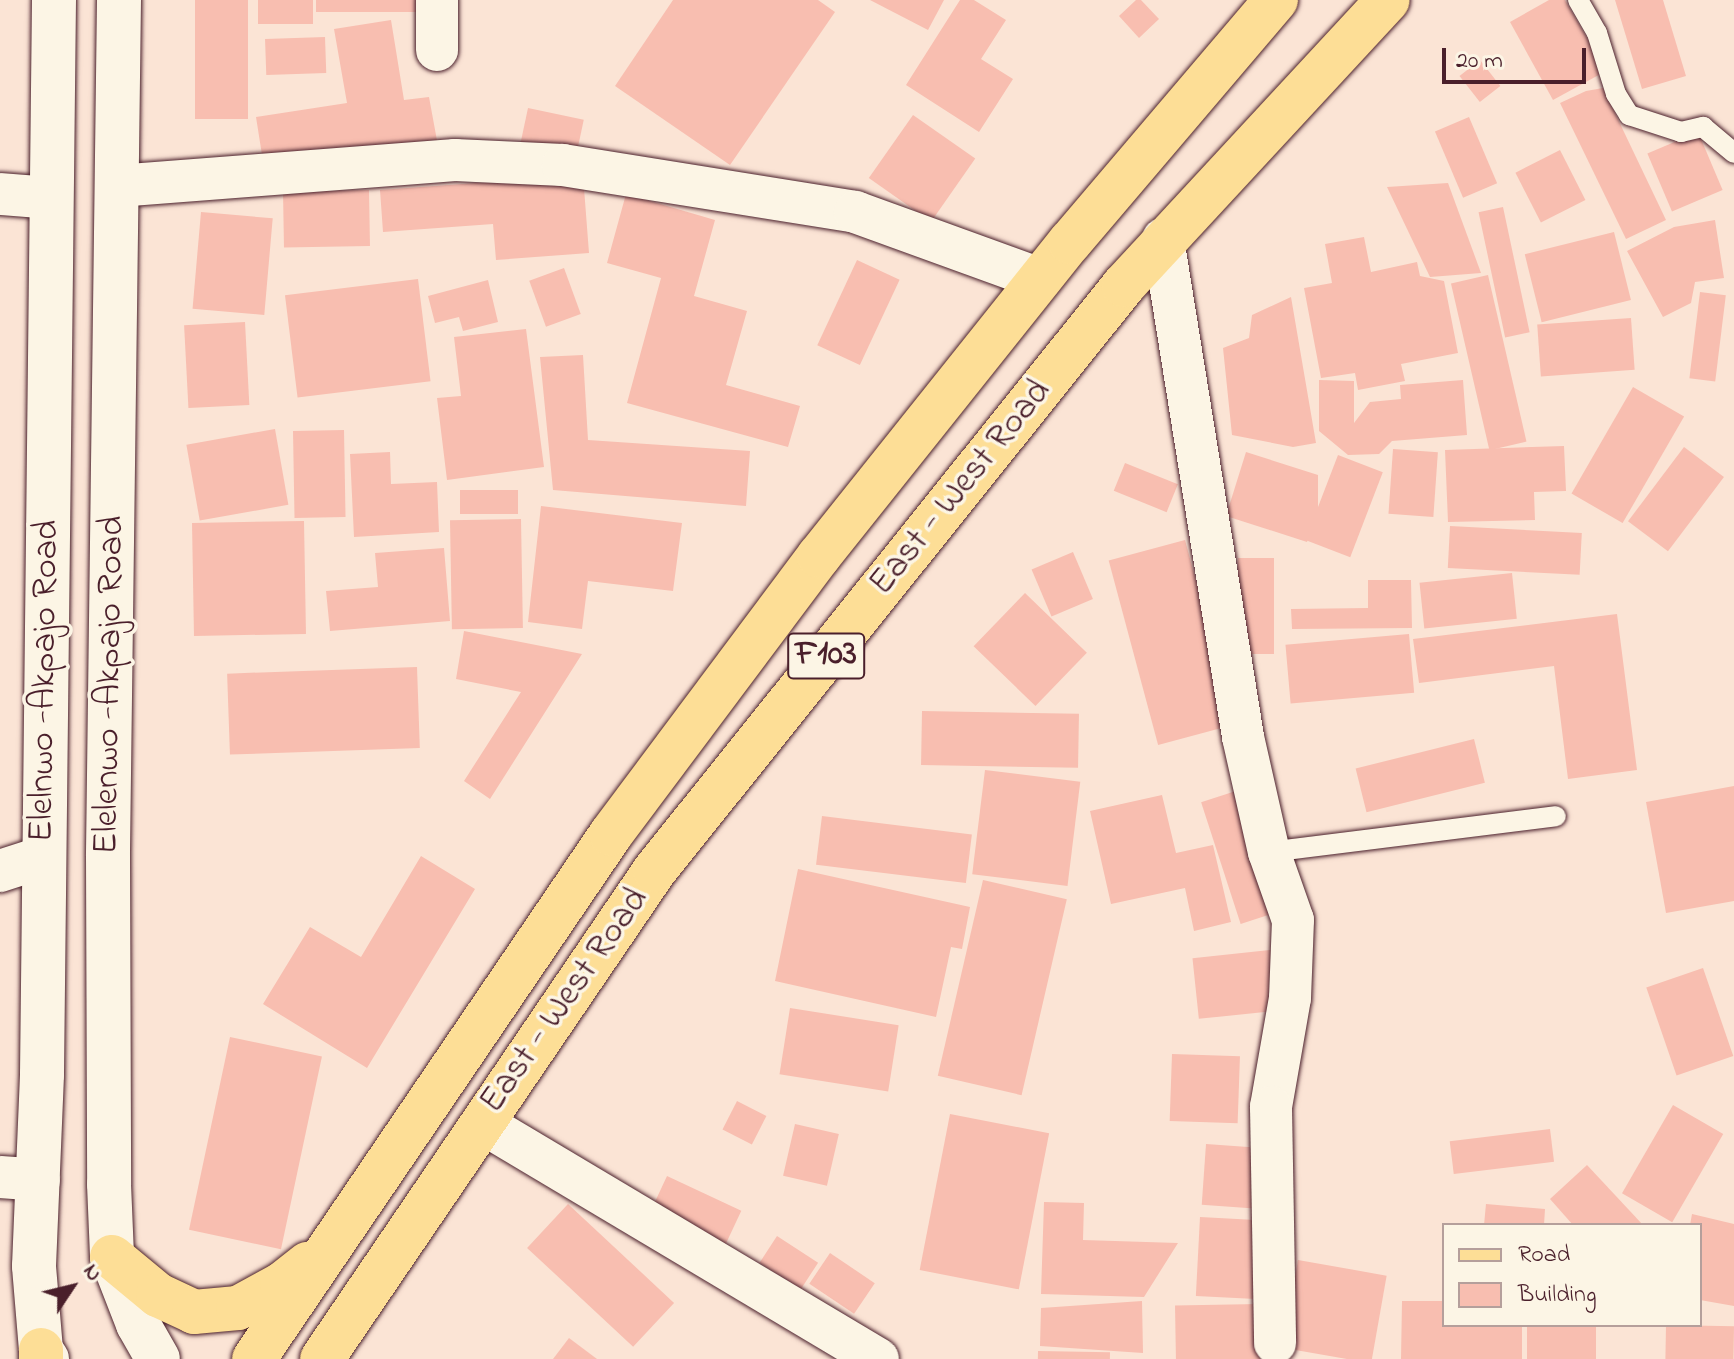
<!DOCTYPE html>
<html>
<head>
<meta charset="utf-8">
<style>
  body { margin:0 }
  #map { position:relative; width:1734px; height:1359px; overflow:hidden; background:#fbe4d5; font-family:"Indie Flower",sans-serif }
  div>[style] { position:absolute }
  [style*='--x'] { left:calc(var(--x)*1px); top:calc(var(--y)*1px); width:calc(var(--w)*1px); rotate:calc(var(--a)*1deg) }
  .building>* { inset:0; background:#f8beb0; transform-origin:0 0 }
  .roads { filter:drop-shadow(0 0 2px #4a1f2b) drop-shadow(0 0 2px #4a1f2b) }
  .service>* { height:20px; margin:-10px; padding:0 10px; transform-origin:10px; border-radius:10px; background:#fcf5e5 }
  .minor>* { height:42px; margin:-21px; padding:0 21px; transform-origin:21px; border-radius:21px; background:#fcf5e5 }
  .secondary>* { height:44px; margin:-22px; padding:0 22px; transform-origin:22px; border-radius:22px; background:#fcf5e5 }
  .primary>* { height:44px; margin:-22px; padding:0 22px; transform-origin:22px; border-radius:22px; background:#fdde96 }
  span { translate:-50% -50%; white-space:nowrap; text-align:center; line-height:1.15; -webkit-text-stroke:7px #fcf5e5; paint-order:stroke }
  .shield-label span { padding:2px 6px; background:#fcf5e5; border:2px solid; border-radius:6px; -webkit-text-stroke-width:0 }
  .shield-label { font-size:34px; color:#4a1f2b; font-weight:700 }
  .street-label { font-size:36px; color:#4a1f2b }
  .legend { position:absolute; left:1442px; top:1223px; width:260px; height:104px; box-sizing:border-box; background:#fcf5e5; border:2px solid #b59f9b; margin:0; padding:10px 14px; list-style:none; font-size:24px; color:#4a1f2b }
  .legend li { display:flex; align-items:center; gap:16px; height:40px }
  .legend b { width:40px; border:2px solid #b59f9b }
  .north { position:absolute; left:32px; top:1247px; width:80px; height:80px; -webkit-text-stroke:6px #fcf5e5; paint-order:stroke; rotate:55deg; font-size:22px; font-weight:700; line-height:32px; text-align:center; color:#4a1f2b }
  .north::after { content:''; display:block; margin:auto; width:28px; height:36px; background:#4a1f2b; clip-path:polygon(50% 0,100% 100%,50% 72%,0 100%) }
  .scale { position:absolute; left:1442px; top:48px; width:144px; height:36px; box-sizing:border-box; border:4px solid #4a1f2b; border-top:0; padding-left:10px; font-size:24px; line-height:28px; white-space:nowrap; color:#4a1f2b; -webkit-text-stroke:6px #fcf5e5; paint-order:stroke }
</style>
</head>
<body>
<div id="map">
  <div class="building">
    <div style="left:195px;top:0;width:53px;height:119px"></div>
    <div style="left:258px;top:0;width:55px;height:24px"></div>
    <div style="left:316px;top:0;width:107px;height:12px"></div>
    <div style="clip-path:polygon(673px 0,818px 0,835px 12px,730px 165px,615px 86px)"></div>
    <div style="clip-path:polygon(870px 0,944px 0,928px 30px)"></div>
    <div style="clip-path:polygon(960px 0,974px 0,1006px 20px,981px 59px,1013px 79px,979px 132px,906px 85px)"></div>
    <div style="clip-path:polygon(1136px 0,1141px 0,1159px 19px,1139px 38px,1119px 16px)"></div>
    <div style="clip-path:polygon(1549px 0,1565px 0,1606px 71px,1553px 100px,1510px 22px)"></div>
    <div style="clip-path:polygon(1615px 0,1663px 0,1686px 76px,1642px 89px)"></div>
    <div style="clip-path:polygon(391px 20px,404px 100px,429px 97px,438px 146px,265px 174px,256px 117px,347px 103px,334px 29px)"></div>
    <div style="left:325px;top:37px;width:36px;height:60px;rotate:88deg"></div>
    <div style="left:1480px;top:60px;width:33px;height:26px;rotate:52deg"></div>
    <div style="clip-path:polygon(1603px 88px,1666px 220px,1626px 239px,1560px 103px,1586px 91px)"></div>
    <div style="left:528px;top:108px;width:57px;height:44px;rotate:12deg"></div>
    <div style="left:913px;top:115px;width:76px;height:77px;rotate:35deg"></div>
    <div style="left:1469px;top:117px;width:72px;height:37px;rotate:67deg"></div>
    <div style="left:1698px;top:132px;width:63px;height:55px;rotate:67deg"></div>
    <div style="left:1560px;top:150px;width:56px;height:50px;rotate:63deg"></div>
    <div style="clip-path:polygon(583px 175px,589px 253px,496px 260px,493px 224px,383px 232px,380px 190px)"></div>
    <div style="clip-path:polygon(1448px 183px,1481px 273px,1430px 277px,1387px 187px)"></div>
    <div style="left:369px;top:190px;width:56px;height:86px;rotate:89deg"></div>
    <div style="clip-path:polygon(626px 194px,715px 220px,694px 296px,747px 311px,726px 385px,800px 406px,788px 447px,627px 403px,661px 278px,607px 263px)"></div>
    <div style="left:1503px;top:207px;width:128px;height:25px;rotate:78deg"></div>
    <div style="left:201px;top:212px;width:72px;height:97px;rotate:5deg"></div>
    <div style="clip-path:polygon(1715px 220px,1724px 278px,1695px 282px,1691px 303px,1663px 317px,1627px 251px,1674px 227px)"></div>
    <div style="left:1614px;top:232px;width:70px;height:92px;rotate:76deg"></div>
    <div style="clip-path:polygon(1364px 237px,1371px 272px,1417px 262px,1420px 276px,1444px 281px,1458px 353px,1401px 364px,1405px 381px,1358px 390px,1355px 373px,1321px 378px,1304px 288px,1332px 283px,1325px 244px)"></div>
    <div style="left:857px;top:260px;width:47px;height:94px;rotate:25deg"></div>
    <div style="left:564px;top:268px;width:49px;height:37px;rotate:70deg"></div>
    <div style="left:1488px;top:275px;width:171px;height:38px;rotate:77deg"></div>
    <div style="left:418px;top:279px;width:103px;height:134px;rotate:83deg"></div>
    <div style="clip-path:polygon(488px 280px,498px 322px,463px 331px,459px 317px,435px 323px,428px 296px)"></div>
    <div style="left:1700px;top:292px;width:26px;height:87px;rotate:7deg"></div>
    <div style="clip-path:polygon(1291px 297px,1316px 443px,1293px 447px,1232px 435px,1223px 348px,1249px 338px,1252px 315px)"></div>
    <div style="left:1631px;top:318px;width:52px;height:94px;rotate:86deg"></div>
    <div style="left:245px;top:322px;width:83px;height:61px;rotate:87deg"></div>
    <div style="clip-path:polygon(526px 329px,544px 467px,447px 480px,437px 398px,461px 396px,454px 337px)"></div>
    <div style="clip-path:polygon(583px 355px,588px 440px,750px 451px,746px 506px,553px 490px,540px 357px)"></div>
    <div style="clip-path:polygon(1319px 380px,1354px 381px,1354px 423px,1370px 402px,1401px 399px,1400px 385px,1463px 380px,1467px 435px,1392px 441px,1379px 454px,1348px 455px,1319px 431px)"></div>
    <div style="left:1633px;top:387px;width:59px;height:123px;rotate:30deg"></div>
    <div style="left:275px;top:429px;width:77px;height:90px;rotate:80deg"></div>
    <div style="left:344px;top:430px;width:87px;height:51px;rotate:89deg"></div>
    <div style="clip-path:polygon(1564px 446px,1566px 491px,1534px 492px,1535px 520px,1448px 522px,1445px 450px)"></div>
    <div style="left:1684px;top:447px;width:50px;height:93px;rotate:37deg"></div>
    <div style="left:1393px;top:449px;width:45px;height:65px;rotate:4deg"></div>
    <div style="clip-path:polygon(390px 452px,391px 484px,437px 482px,439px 532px,354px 537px,350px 454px)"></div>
    <div style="clip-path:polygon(1246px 452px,1318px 475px,1318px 510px,1307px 542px,1226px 516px)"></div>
    <div style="left:1338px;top:455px;width:48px;height:91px;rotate:21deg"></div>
    <div style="left:1125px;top:463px;width:57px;height:30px;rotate:22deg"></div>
    <div style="left:460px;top:490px;width:58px;height:24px"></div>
    <div style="clip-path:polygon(541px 506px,682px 523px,673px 591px,588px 581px,582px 629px,528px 622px)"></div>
    <div style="left:521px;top:519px;width:109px;height:71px;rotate:89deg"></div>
    <div style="left:304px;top:521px;width:113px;height:112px;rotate:89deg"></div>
    <div style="left:1450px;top:526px;width:132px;height:42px;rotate:3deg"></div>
    <div style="left:1185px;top:540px;width:191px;height:79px;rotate:75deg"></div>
    <div style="clip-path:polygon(444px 548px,450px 621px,330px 631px,326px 591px,378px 587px,375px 553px)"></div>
    <div style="left:1073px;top:552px;width:51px;height:45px;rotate:67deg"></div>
    <div style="left:1238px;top:558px;width:36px;height:96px"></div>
    <div style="left:1512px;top:573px;width:46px;height:93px;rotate:84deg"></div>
    <div style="clip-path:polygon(1368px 580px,1411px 580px,1412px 628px,1292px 629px,1291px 609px,1368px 608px)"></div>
    <div style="left:1025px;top:593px;width:86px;height:74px;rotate:44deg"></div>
    <div style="clip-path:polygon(1617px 614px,1637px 770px,1568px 779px,1554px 666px,1419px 683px,1413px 639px)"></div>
    <div style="clip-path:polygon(464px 631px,582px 654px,490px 799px,464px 781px,521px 692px,456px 679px)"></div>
    <div style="left:1409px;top:634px;width:59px;height:124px;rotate:85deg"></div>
    <div style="left:417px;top:667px;width:81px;height:190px;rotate:88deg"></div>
    <div style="left:922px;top:711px;width:157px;height:54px;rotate:1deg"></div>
    <div style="left:1474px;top:739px;width:45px;height:122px;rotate:76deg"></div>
    <div style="left:985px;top:770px;width:96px;height:105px;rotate:7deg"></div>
    <div style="clip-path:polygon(1734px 786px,1734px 901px,1666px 913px,1646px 802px)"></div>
    <div style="left:1242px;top:789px;width:128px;height:43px;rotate:72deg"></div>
    <div style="clip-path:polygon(1162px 795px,1176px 853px,1213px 845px,1231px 922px,1194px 931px,1185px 888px,1111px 904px,1090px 811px)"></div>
    <div style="left:822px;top:816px;width:151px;height:49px;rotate:7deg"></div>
    <div style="clip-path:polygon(421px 856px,475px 889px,367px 1068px,263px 1004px,310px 927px,361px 957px)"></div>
    <div style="clip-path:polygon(798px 869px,970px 907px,962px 949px,951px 947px,936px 1017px,775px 981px)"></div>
    <div style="left:983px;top:880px;width:86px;height:201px;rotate:13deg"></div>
    <div style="left:1280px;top:949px;width:61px;height:88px;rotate:84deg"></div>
    <div style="left:1703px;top:968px;width:93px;height:60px;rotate:71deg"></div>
    <div style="left:790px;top:1008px;width:110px;height:67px;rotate:9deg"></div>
    <div style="left:230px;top:1037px;width:94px;height:197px;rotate:12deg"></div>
    <div style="left:1172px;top:1054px;width:68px;height:67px;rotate:2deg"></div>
    <div style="left:737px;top:1101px;width:33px;height:32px;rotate:27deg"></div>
    <div style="left:1673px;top:1105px;width:58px;height:102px;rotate:30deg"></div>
    <div style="left:950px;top:1114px;width:101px;height:159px;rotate:11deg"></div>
    <div style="left:795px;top:1124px;width:45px;height:53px;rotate:13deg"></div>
    <div style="left:1550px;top:1129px;width:33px;height:101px;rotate:83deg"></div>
    <div style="left:1206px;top:1144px;width:56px;height:61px;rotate:4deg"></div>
    <div style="clip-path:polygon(1587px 1165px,1643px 1225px,1573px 1225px,1550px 1199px)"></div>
    <div style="left:667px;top:1176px;width:82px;height:46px;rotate:25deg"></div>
    <div style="clip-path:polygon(1044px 1202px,1084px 1203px,1083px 1240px,1178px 1243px,1144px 1297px,1041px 1294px)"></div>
    <div style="left:568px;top:1204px;width:145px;height:60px;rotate:43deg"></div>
    <div style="clip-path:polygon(1486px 1204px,1545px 1209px,1544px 1225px,1484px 1225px)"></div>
    <div style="clip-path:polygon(1692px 1214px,1734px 1224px,1734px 1306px,1700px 1300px,1700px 1225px,1690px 1225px)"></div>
    <div style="left:1200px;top:1217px;width:65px;height:79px;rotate:3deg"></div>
    <div style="left:777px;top:1236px;width:49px;height:32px;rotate:33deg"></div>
    <div style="left:830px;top:1253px;width:54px;height:37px;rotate:34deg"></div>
    <div style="left:1298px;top:1260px;width:90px;height:89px;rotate:10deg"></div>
    <div style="clip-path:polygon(1142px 1301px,1143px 1353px,1040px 1346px,1041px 1308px)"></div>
    <div style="clip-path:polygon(1402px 1301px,1444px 1301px,1444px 1325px,1522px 1325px,1522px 1359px,1401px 1359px)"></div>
    <div style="left:1259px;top:1304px;width:55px;height:84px;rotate:89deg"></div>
    <div style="left:1527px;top:1325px;width:69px;height:34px"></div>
    <div style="left:1666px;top:1325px;width:68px;height:34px;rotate:1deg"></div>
    <div style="clip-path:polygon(569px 1338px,597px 1359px,553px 1359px)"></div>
    <div style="left:1038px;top:1351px;width:72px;height:8px;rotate:1deg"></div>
  </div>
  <div class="roads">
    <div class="service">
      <div style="--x:1578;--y:0;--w:38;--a:60"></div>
      <div style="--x:1597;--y:33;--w:64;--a:72.7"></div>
      <div style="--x:1616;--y:94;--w:25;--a:58"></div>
      <div style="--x:1629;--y:115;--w:55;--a:18.1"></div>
      <div style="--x:1681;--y:132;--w:23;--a:-13"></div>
      <div style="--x:1703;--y:127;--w:40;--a:40"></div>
      <div style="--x:1269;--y:852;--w:289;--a:-7.1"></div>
    </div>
    <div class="minor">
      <div style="--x:437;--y:50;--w:50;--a:-90"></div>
      <div style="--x:117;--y:186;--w:339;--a:-4.4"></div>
      <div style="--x:455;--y:160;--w:108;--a:2.7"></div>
      <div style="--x:563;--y:165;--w:296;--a:9.1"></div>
      <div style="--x:855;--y:212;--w:197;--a:19.9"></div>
      <div style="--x:0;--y:194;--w:51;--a:4.5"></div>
      <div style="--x:1163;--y:239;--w:504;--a:80.87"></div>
      <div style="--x:1243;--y:737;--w:118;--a:77.3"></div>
      <div style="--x:1269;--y:852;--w:72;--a:70.6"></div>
      <div style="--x:1293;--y:920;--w:78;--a:92.2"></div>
      <div style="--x:1290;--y:998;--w:111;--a:99.9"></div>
      <div style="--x:1271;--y:1107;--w:236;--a:89"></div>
      <div style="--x:0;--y:871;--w:45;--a:-18"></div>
      <div style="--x:482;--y:1123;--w:461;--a:30.8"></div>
      <div style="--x:0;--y:1177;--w:39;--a:4"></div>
    </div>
    <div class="secondary">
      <div style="--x:119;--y:0;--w:856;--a:90.74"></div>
      <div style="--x:108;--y:856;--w:328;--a:89.8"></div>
      <div style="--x:109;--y:1184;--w:73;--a:87.6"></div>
      <div style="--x:112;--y:1257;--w:72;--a:68.8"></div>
      <div style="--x:138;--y:1324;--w:40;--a:60.3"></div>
      <div style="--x:47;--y:1359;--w:11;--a:-124"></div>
      <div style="--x:41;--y:1350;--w:84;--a:-94.8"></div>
      <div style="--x:34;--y:1266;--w:192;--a:-87.6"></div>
      <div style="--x:42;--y:1074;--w:1074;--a:-89.36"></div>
    </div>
    <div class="primary">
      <div style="--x:112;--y:1257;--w:60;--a:39.6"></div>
      <div style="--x:158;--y:1295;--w:40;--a:25"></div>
      <div style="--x:194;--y:1312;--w:44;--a:-5.2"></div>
      <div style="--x:238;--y:1308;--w:50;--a:-28.6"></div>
      <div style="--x:282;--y:1284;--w:33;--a:-38"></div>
      <div style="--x:41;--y:1359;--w:9;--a:-90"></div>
      <div style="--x:254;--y:1359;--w:635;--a:-55.78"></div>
      <div style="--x:611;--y:834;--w:347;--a:-53.2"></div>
      <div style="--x:819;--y:556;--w:402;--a:-51.4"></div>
      <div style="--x:1070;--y:242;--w:318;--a:-49.6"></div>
      <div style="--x:322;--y:1359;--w:592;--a:-55.75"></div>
      <div style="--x:655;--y:870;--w:750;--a:-51.28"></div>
      <div style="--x:1124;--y:285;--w:388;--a:-47.2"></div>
    </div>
  </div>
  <div class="shield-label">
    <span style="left:826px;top:656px">F103</span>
  </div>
  <div class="street-label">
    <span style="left:961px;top:488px;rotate:-51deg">East - West Road</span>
    <span style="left:45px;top:681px;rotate:-89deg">Elelnwo -Akpajo Road</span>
    <span style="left:110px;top:685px;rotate:-89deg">Elelenwo -Akpajo Road</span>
    <span style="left:565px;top:1001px;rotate:-55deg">East - West Road</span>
  </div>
  <ul class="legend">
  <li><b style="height:10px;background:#fdde96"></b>Road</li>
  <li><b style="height:22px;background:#f8beb0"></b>Building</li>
  </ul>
  <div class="north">N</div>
  <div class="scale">20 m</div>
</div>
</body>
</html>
